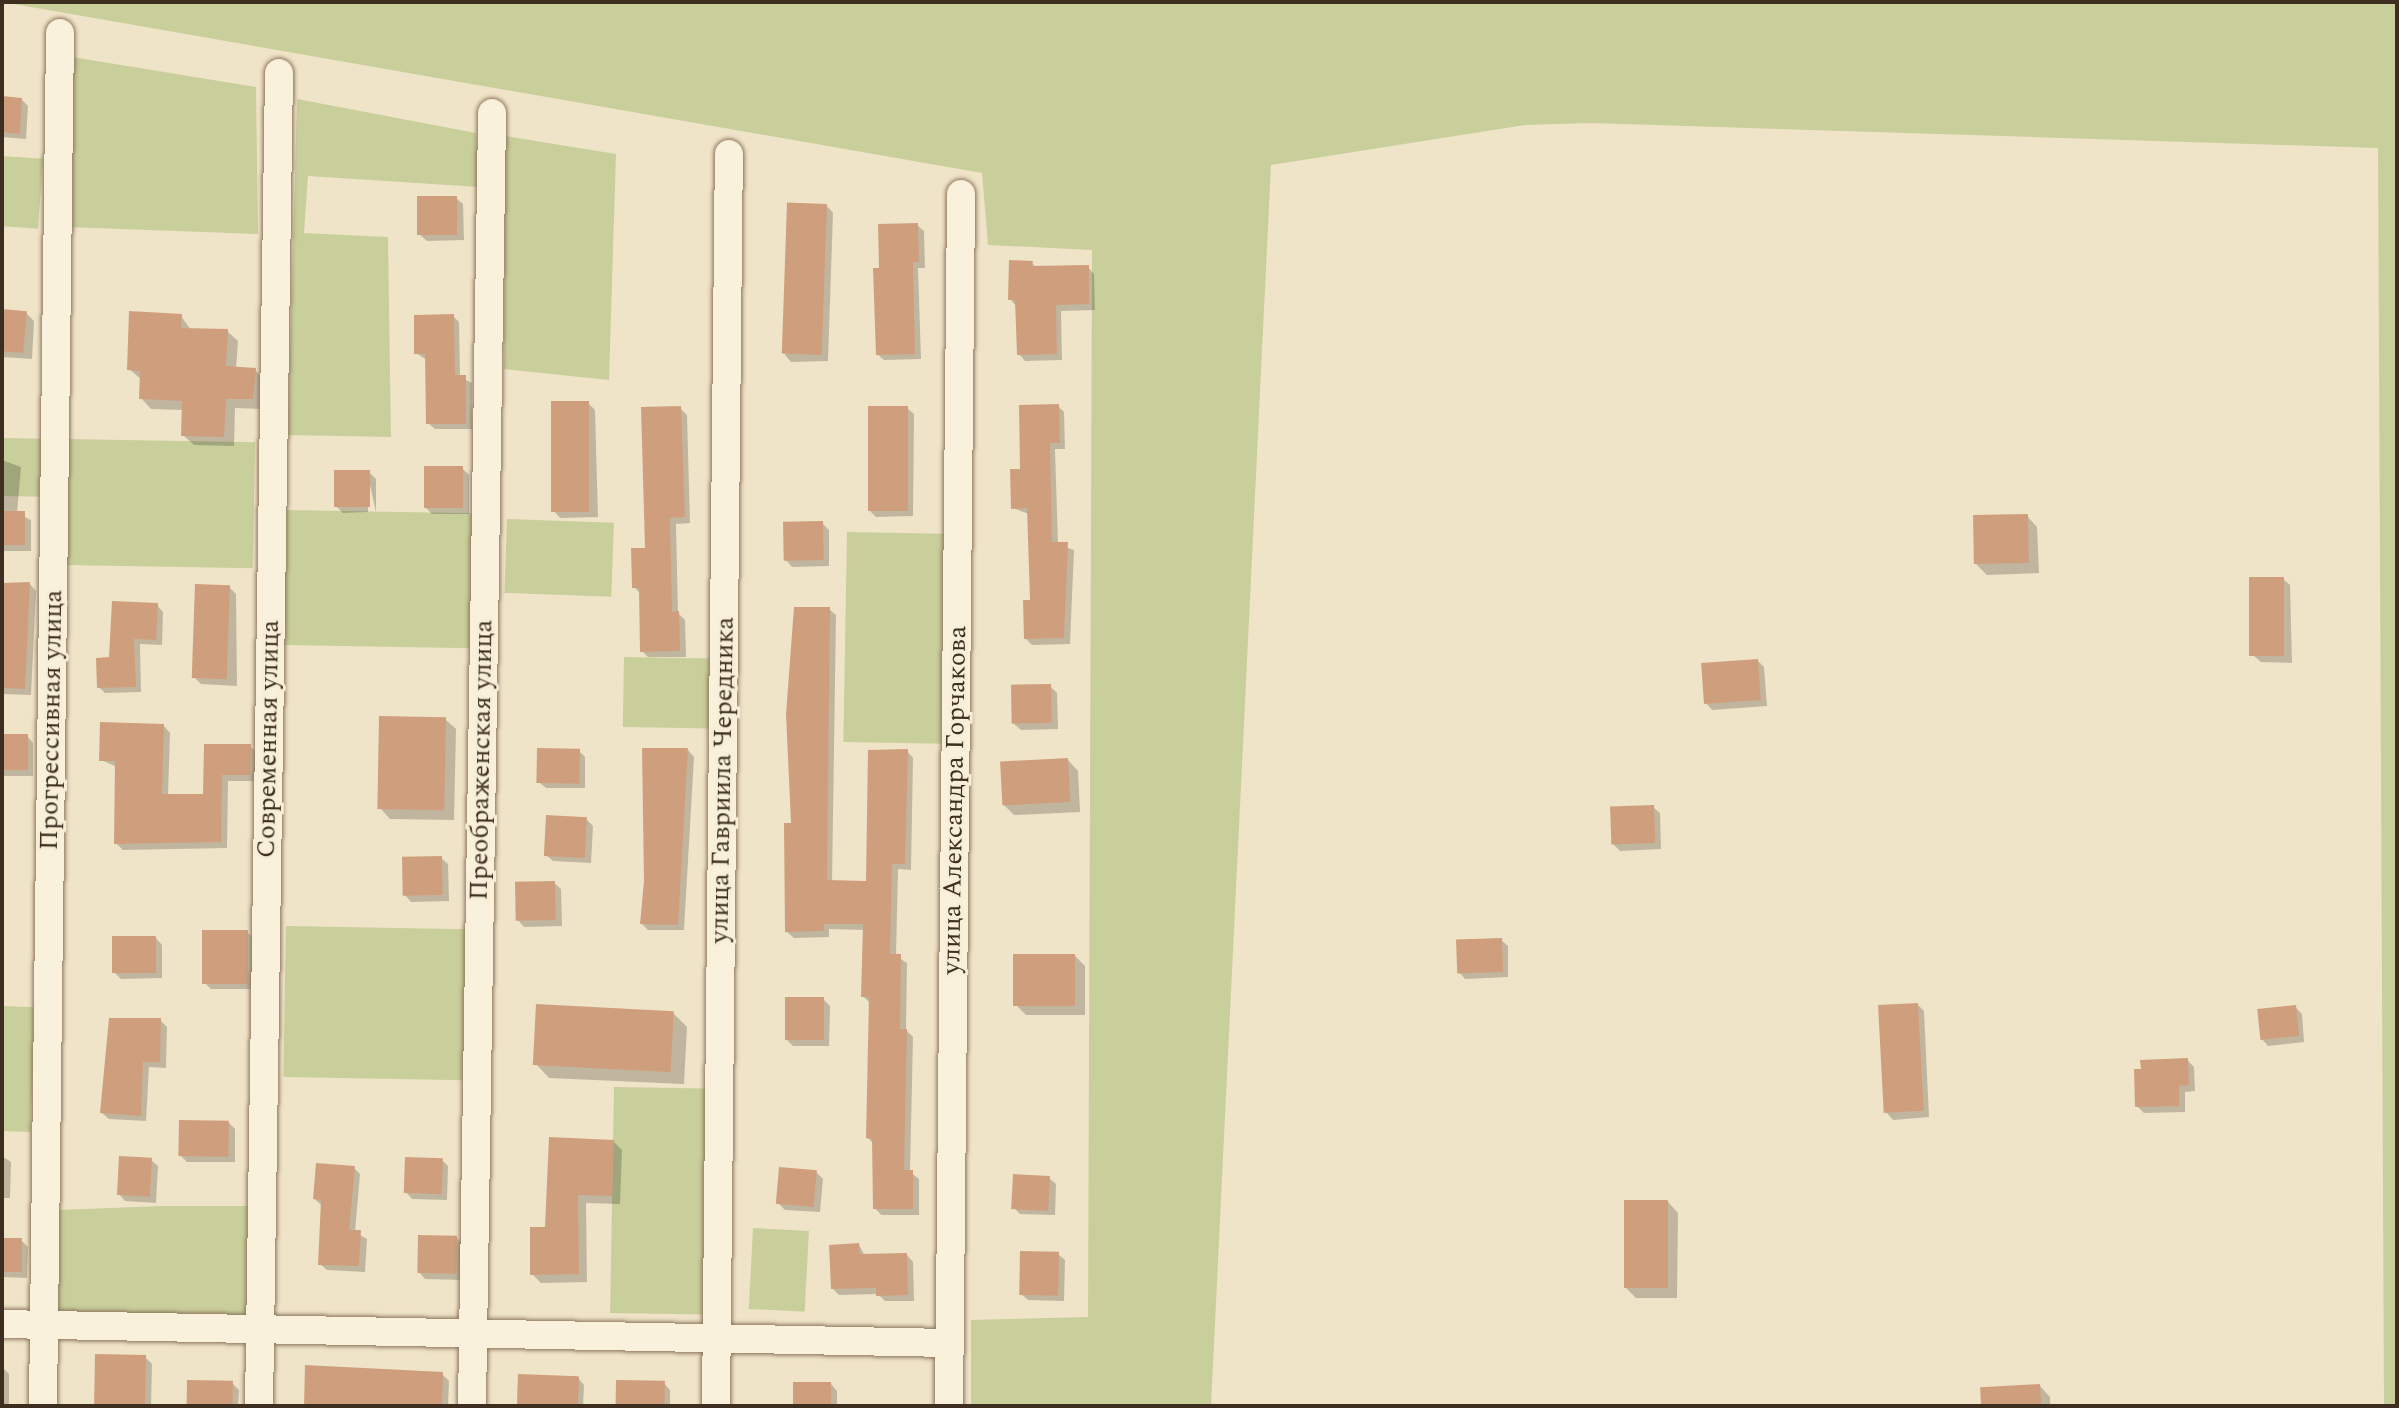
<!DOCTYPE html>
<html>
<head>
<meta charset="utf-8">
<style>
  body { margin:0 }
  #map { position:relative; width:2399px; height:1408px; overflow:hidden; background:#f0e4c8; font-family:Spectral,serif }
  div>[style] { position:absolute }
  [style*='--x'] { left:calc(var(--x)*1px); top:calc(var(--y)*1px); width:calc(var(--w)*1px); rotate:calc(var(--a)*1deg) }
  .green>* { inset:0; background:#c9cf9b; transform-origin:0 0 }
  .shadow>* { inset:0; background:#0003 }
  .building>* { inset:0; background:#cf9f7d; transform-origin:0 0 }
  .roads { filter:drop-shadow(0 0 2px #8d765c) drop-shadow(0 0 2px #8d765c) }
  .minor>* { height:28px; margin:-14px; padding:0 14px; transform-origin:14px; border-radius:14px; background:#faf1dc }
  span { translate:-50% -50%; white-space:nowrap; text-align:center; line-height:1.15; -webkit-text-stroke:6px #f7eed8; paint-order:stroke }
  .street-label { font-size:26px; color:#3d2e20 }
  .frame { position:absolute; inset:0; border:4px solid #3d2e20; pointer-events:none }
</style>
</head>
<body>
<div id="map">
  <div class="green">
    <div style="clip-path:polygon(2px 2px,2397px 2px,2397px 1406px,2384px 1406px,2378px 148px,1592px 123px,1525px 125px,1271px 165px,1211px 1406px,971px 1406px,971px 1320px,1088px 1317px,1092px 250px,988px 245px,982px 173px)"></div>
    <div style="clip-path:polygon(72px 57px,256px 87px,258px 234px,67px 227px)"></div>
    <div style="clip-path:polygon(297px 99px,476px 133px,479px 187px,308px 176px,304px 233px,388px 237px,391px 437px,288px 435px)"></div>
    <div style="clip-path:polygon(505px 136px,616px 154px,609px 380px,504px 369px)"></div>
    <div style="left:2px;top:156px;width:41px;height:70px;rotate:4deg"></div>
    <div style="left:2px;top:438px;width:43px;height:58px;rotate:1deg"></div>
    <div style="left:66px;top:439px;width:189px;height:126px;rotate:1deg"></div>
    <div style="left:286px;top:510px;width:188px;height:135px;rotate:1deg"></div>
    <div style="left:507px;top:519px;width:107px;height:74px;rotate:2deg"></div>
    <div style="left:847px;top:532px;width:98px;height:210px;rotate:1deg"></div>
    <div style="left:624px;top:657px;width:89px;height:70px;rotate:1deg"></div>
    <div style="left:286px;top:926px;width:182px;height:151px;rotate:1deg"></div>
    <div style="left:2px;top:1006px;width:33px;height:125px;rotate:2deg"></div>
    <div style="left:614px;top:1087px;width:93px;height:226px;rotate:1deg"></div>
    <div style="clip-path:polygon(162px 1206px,250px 1206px,247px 1322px,51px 1317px,58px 1210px)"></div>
    <div style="left:753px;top:1228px;width:56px;height:81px;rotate:3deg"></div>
  </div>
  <div class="shadow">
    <div style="clip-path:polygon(2px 98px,21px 99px,28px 106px,26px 139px,2px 137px)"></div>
    <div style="clip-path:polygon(456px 198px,463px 204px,464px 240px,427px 241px,420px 235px)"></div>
    <div style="clip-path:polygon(827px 206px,833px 213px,828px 361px,791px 362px,785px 355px)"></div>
    <div style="clip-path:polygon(917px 225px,924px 231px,925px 268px,918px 268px,921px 359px,884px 360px,877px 354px,881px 270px)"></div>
    <div style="clip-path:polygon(1032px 263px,1037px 268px,1088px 267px,1094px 274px,1095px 310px,1061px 311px,1062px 360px,1025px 361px,1019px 354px,1017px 307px,1010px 299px)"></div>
    <div style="clip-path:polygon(2px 311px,26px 313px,34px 321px,32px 359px,2px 357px)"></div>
    <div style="clip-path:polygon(181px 316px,191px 330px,227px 331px,238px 341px,236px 369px,255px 370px,265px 380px,262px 409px,235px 408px,234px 446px,194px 445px,183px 435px,184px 410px,151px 409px,141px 398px,142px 380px,129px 369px)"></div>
    <div style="clip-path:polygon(453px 316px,459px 322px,460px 377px,472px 383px,472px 429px,435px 429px,428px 423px,427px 360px,416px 353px)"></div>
    <div style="clip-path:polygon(588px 403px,595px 410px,598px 517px,560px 518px,554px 511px)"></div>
    <div style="clip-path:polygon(1058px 406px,1064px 412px,1065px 449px,1055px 449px,1058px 544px,1074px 550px,1070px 644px,1032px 645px,1026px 639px,1032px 602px,1029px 514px,1013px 508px,1022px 471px)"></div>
    <div style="clip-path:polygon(680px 408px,687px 415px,690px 523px,676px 524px,678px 613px,685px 620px,686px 657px,648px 657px,642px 651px,641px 594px,634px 587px,647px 550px)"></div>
    <div style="clip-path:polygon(907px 408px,914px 414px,913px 516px,876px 517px,869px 510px)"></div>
    <div style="clip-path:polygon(2px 460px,21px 467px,17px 513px,31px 520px,31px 551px,2px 551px)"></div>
    <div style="clip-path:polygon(462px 468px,469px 475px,469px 514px,432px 514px,426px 508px)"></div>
    <div style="clip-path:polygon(369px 472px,376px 479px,376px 512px,368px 476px,368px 512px,343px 513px,336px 506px)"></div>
    <div style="clip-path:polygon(2027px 516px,2037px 527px,2039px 573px,1987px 575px,1976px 564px)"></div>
    <div style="clip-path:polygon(822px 523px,829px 530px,829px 566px,792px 567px,786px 560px)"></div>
    <div style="clip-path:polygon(2283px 579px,2290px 585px,2292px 663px,2261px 662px,2254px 656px)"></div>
    <div style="clip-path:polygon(30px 584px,36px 591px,31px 695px,2px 694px,2px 585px)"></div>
    <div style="clip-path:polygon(229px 587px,236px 594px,237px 686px,201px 684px,194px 677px)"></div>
    <div style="clip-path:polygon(157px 605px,163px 612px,162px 645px,140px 644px,141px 692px,105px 693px,99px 687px,111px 659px)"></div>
    <div style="clip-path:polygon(829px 609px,836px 615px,832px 882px,868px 883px,907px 751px,913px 758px,911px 870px,898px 869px,896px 956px,907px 963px,906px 1030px,913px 1037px,910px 1172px,919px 1179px,919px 1215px,881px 1215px,875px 1208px,874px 1144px,868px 1138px,871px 1004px,863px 996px,865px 930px,829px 929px,829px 937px,794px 938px,787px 932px,793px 825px)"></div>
    <div style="clip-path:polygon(1758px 661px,1764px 667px,1767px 706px,1712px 710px,1706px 703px)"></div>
    <div style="clip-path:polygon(1050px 686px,1057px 693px,1058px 729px,1021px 730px,1014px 724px)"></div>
    <div style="clip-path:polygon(445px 719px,456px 729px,454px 820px,390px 819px,380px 808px)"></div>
    <div style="clip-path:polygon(164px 726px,170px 733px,168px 796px,205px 797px,206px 746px,250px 746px,257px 753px,256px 781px,228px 781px,227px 848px,123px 850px,116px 843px,117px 767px,101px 760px)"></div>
    <div style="clip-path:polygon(2px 736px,27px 736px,33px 743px,33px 776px,2px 776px)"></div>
    <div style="clip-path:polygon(688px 750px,694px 757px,684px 930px,648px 930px,642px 924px)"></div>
    <div style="clip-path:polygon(579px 751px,585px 757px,585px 788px,546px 788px,539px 782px)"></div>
    <div style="clip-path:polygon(1068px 760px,1078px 771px,1080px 812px,1014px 815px,1004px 805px)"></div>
    <div style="clip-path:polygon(1653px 807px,1660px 813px,1661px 849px,1620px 851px,1613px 844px)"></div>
    <div style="clip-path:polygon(586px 819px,593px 826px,591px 863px,553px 861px,546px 855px)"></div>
    <div style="clip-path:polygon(441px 858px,448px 864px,449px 901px,411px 902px,405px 895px)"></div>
    <div style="clip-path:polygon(554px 883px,561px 889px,562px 926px,524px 927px,518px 920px)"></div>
    <div style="clip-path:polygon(247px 932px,254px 939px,254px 989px,211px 989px,205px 983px)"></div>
    <div style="clip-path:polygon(156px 938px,162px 945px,162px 978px,121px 979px,114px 972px)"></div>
    <div style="clip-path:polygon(1501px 940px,1508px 946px,1508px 977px,1465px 979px,1459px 972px)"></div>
    <div style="clip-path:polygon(1075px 956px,1085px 966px,1085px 1015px,1026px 1015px,1016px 1005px)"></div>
    <div style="clip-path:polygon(823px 999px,830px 1006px,829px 1046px,793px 1046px,786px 1039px)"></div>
    <div style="clip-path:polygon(1918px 1005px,1924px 1011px,1929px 1117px,1893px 1120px,1887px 1113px)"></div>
    <div style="clip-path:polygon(2295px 1007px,2302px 1014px,2304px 1042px,2268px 1046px,2262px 1039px)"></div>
    <div style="clip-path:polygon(673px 1013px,687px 1027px,684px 1084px,549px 1078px,536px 1064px)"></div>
    <div style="clip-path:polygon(160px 1020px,167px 1027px,166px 1068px,149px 1067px,146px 1121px,109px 1119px,102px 1113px)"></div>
    <div style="clip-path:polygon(2187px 1060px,2194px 1067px,2195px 1091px,2185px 1092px,2185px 1112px,2144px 1113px,2137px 1106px,2143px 1071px)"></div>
    <div style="clip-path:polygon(229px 1123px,235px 1129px,235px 1162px,187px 1162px,180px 1155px)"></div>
    <div style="clip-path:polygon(614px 1142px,622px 1150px,620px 1204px,586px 1203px,587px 1282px,541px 1283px,532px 1274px,547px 1229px)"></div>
    <div style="clip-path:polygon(2px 1156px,11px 1162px,10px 1198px,2px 1198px)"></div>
    <div style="clip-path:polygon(151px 1160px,158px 1166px,156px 1203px,125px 1201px,119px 1194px)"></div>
    <div style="clip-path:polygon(442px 1160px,448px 1166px,447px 1200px,412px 1199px,406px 1192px)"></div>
    <div style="clip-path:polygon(354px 1168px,360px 1174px,355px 1232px,367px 1239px,365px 1272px,327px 1270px,320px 1264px,322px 1206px,315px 1199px)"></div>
    <div style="clip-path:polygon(816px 1172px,823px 1179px,820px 1212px,785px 1210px,778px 1203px)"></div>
    <div style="clip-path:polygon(1049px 1178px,1056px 1184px,1055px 1215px,1020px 1214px,1014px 1208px)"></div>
    <div style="clip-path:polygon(1668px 1202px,1678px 1213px,1677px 1298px,1636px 1298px,1625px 1287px)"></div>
    <div style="clip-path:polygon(457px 1238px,463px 1244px,462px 1280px,425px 1279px,419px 1272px)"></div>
    <div style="clip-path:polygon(2px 1240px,21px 1240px,28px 1247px,27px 1278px,2px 1277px)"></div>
    <div style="clip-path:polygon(859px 1245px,865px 1256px,907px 1255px,913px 1262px,914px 1301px,885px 1301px,878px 1294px,839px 1295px,832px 1288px)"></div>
    <div style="clip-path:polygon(1058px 1254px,1065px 1260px,1064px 1301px,1028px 1300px,1021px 1294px)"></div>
    <div style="clip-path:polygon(145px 1357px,152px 1364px,151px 1406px,96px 1406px)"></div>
    <div style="clip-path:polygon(2px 1367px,9px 1374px,9px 1406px,2px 1406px)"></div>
    <div style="clip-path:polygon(442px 1374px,449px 1381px,448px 1406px,307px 1406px)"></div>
    <div style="clip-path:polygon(578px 1378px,584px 1385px,583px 1406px,519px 1406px)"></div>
    <div style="clip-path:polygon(232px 1383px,239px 1390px,238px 1406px,189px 1406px)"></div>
    <div style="clip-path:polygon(664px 1383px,670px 1390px,670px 1406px,617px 1406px)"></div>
    <div style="clip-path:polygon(831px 1384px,837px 1391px,837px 1404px,903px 1406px,794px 1406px)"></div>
    <div style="clip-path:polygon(2040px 1386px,2050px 1397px,2050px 1406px,1982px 1406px)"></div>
  </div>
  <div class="building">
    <div style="clip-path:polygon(2px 96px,22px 98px,20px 134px,2px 132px)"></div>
    <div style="left:417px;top:196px;width:40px;height:39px"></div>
    <div style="left:827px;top:204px;width:151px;height:40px;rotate:92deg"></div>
    <div style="clip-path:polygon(918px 223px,919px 262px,913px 262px,915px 354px,876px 355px,873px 268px,879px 268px,878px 224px)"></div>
    <div style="clip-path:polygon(1009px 260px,1033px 261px,1032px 266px,1089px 265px,1089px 304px,1056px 305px,1057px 354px,1017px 355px,1015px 300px,1008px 300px)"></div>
    <div style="left:2px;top:309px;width:25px;height:42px;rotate:5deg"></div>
    <div style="clip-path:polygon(129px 311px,182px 314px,181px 328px,228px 329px,226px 366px,256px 368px,253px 399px,226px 399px,224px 437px,181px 436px,182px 401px,139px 399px,140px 371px,127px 370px)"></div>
    <div style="clip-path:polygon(454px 314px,455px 375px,466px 375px,466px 424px,426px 424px,425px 354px,414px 354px,414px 315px)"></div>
    <div style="left:551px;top:401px;width:38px;height:111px"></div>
    <div style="clip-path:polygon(1059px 404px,1060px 443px,1050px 443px,1052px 542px,1068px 542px,1064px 638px,1024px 639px,1023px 600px,1030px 600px,1027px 508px,1011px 509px,1010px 469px,1020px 469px,1019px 405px)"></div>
    <div style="clip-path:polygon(681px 406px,685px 517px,670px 518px,672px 612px,679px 611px,680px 651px,640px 652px,639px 588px,632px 588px,631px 548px,645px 548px,641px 407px)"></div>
    <div style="left:868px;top:406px;width:40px;height:105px"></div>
    <div style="left:424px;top:466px;width:39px;height:42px"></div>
    <div style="left:334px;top:470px;width:36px;height:37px"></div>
    <div style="left:2px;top:511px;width:23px;height:34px"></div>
    <div style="left:2028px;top:514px;width:49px;height:55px;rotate:89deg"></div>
    <div style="left:823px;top:521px;width:39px;height:40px;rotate:89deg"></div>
    <div style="left:2249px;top:577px;width:35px;height:79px"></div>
    <div style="clip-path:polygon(30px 582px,25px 689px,2px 688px,2px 583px)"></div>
    <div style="left:195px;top:584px;width:35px;height:94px;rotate:2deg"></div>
    <div style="clip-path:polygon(112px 601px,158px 603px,156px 640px,134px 639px,136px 687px,97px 688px,96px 658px,109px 657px)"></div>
    <div style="clip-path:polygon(794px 607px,830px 607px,827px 880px,866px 881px,868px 750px,908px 749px,905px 864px,892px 864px,890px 954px,901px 954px,900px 1029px,907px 1029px,904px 1170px,913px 1170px,913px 1209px,873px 1209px,872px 1139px,866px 1138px,869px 997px,861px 997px,863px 924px,824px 924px,824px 931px,785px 932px,784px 823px,791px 823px,786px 714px)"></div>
    <div style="left:1758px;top:659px;width:41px;height:57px;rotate:86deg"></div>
    <div style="left:1051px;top:684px;width:39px;height:40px;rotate:89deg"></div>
    <div style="left:379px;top:716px;width:67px;height:93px;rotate:1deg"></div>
    <div style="clip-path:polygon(100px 722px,164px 724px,162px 794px,203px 794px,204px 744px,251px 744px,250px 775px,222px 775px,221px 842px,114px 844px,115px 761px,99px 761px)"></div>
    <div style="left:2px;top:734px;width:26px;height:36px"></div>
    <div style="left:537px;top:748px;width:43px;height:35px;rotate:1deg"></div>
    <div style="clip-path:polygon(642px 748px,688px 748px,678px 925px,640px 924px,644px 881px)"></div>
    <div style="left:1068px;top:758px;width:44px;height:68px;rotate:87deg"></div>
    <div style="left:1654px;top:805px;width:38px;height:44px;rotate:88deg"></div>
    <div style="left:546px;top:815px;width:41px;height:41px;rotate:3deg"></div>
    <div style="left:442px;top:856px;width:39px;height:40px;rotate:89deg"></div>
    <div style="left:555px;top:881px;width:39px;height:40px;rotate:89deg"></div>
    <div style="left:202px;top:930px;width:46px;height:54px"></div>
    <div style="left:112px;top:936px;width:44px;height:37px"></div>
    <div style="left:1502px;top:938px;width:34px;height:46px;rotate:88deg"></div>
    <div style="left:1013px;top:954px;width:62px;height:52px"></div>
    <div style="left:785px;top:997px;width:39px;height:43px"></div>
    <div style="left:1918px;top:1003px;width:108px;height:40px;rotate:87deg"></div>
    <div style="left:536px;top:1004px;width:138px;height:61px;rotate:3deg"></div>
    <div style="left:2296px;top:1005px;width:31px;height:39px;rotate:84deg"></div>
    <div style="clip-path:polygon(109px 1018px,161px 1018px,160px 1062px,143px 1062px,141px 1116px,100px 1113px)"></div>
    <div style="clip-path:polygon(2188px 1058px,2189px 1085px,2179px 1086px,2179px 1106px,2135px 1107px,2134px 1069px,2141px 1069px,2140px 1060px)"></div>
    <div style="left:179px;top:1120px;width:50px;height:36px;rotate:1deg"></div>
    <div style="clip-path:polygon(549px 1137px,614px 1140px,612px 1196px,578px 1195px,579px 1274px,530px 1275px,530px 1227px,545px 1227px)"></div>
    <div style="left:119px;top:1156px;width:33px;height:39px;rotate:3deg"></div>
    <div style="left:405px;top:1157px;width:38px;height:36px;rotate:2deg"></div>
    <div style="clip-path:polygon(316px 1163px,355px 1166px,349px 1230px,361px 1230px,359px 1266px,318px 1265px,321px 1200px,313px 1199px)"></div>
    <div style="left:779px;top:1167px;width:38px;height:37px;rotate:5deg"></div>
    <div style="left:1013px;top:1174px;width:37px;height:35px;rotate:3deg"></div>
    <div style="left:1624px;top:1200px;width:44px;height:88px"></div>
    <div style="left:418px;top:1235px;width:39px;height:38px;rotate:1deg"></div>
    <div style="left:2px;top:1238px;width:20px;height:34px"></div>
    <div style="clip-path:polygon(859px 1243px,860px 1254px,907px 1253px,908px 1295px,876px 1296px,876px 1288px,831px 1289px,829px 1245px)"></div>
    <div style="left:1020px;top:1251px;width:39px;height:44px;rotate:1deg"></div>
    <div style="left:95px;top:1354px;width:51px;height:52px;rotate:1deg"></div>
    <div style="clip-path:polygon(305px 1365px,443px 1372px,442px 1406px,304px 1406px)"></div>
    <div style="left:518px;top:1374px;width:61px;height:32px;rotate:2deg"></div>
    <div style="left:187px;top:1380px;width:46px;height:26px;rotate:1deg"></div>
    <div style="left:616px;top:1380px;width:49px;height:26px;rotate:1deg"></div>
    <div style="left:793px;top:1382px;width:38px;height:24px"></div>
    <div style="left:2040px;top:1384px;width:22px;height:60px;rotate:87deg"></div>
  </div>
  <div class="roads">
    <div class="minor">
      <div style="--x:2;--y:1324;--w:947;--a:1.15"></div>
      <div style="--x:43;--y:1406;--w:1373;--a:-89.29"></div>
      <div style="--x:259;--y:1406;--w:1333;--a:-89.14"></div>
      <div style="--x:472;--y:1406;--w:1293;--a:-89.11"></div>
      <div style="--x:716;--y:1406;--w:1252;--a:-89.41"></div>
      <div style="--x:949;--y:1406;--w:1212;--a:-89.43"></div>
    </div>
  </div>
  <div class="street-label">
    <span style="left:52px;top:720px;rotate:-89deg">Прогрессивная улица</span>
    <span style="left:269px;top:739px;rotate:-89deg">Современная улица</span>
    <span style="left:482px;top:760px;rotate:-89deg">Преображенская улица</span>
    <span style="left:723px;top:780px;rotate:-89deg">улица Гавриила Чередника</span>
    <span style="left:955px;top:800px;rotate:-89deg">улица Александра Горчакова</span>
  </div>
  <div class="frame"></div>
</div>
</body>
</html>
